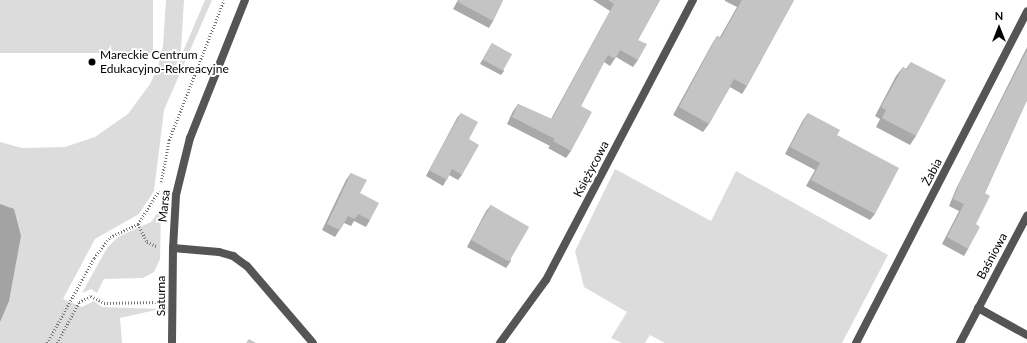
<!DOCTYPE html>
<html>
<head>
<meta charset="utf-8">
<style>
  body { margin:0 }
  #map { position:relative; width:1027px; height:343px; overflow:hidden; background:#fff; font-family:Lato,sans-serif }
  div>[style] { position:absolute }
  [style*='--x'] { left:calc(var(--x)*1px); top:calc(var(--y)*1px); width:calc(var(--w)*1px); rotate:calc(var(--a)*1deg) }
  .green>* { inset:0; background:#dcdcdc; transform-origin:0 0 }
  .water>* { inset:0; background:#a3a3a3 }
  .path>* { height:2.5px; margin-top:-1.25px; transform-origin:0; background:repeating-linear-gradient(90deg,#777 0 1px,transparent 0 3px) }
  .minor>* { height:8px; margin:-4px; padding:0 4px; transform-origin:4px; border-radius:4px; background:#555 }
  .wall>* { inset:0; background:#a9a9a9 }
  .building>* { inset:0; background:#c4c4c4; transform-origin:0 0 }
  .dots>* { width:11px; height:11px; translate:-50% -50%; box-sizing:border-box; border:2px solid #fff; border-radius:50% }
  span { translate:-50% -50%; white-space:nowrap; text-align:center; line-height:1.15; -webkit-text-stroke:4px #fff; paint-order:stroke }
  .poi-label { font-size:12px; color:#000 }
  .left { translate:0 -50%; text-align:left }
  .street-label { font-size:12px; color:#000 }
  .north { position:absolute; left:979px; top:8px; width:40px; height:40px; -webkit-text-stroke:3px #fff; paint-order:stroke; rotate:0deg; font-size:11px; font-weight:700; line-height:16px; text-align:center; color:#000 }
  .north::after { content:''; display:block; margin:auto; width:14px; height:18px; background:#000; clip-path:polygon(50% 0,100% 100%,50% 72%,0 100%) }
</style>
</head>
<body>
<div id="map">
  <div class="green">
    <div style="left:0;top:0;width:153px;height:53px"></div>
    <div style="clip-path:polygon(166px 0,184px 0,181px 49px,173px 75px,205px 0,212px 0,164px 110px,154px 191px,139px 214px,95px 239px,63px 299px,82px 307px,94px 301px,102px 307px,160px 309px,120px 318px,122px 343px,0 343px,0 142px,22px 148px,65px 147px,95px 137px,128px 114px,150px 84px,158px 67px,163px 46px)"></div>
    <div style="clip-path:polygon(615px 169px,711px 221px,736px 171px,888px 255px,842px 343px,665px 343px,650px 335px,645px 343px,622px 343px,611px 338px,627px 312px,584px 287px,575px 251px)"></div>
    <div style="clip-path:polygon(161px 208px,160px 259px,154px 272px,143px 278px,104px 279px,97px 293px,91px 289px,82px 293px,107px 248px,118px 237px,151px 222px)"></div>
  </div>
  <div class="water">
    <div style="clip-path:polygon(0 204px,14px 209px,21px 236px,9px 301px,0 322px)"></div>
  </div>
  <div class="path">
    <div style="--x:161;--y:182;--w:43;--a:-79.2"></div>
    <div style="--x:169;--y:140;--w:150;--a:-68.6"></div>
    <div style="--x:138;--y:224;--w:20;--a:63"></div>
    <div style="--x:147;--y:242;--w:11;--a:22"></div>
    <div style="--x:47;--y:343;--w:97;--a:-61.1"></div>
    <div style="--x:94;--y:258;--w:26;--a:-53"></div>
    <div style="--x:110;--y:237;--w:31;--a:-25"></div>
    <div style="--x:138;--y:224;--w:39;--a:-58"></div>
    <div style="--x:57;--y:343;--w:47;--a:-61.8"></div>
    <div style="--x:79;--y:302;--w:13;--a:-27"></div>
    <div style="--x:91;--y:296;--w:15;--a:28"></div>
    <div style="--x:104;--y:303;--w:53;--a:-1.1"></div>
  </div>
  <div class="minor">
    <div style="--x:245;--y:0;--w:149;--a:111.7"></div>
    <div style="--x:190;--y:138;--w:59;--a:103.8"></div>
    <div style="--x:176;--y:195;--w:53;--a:93.2"></div>
    <div style="--x:173;--y:248;--w:46;--a:5"></div>
    <div style="--x:219;--y:252;--w:15;--a:16"></div>
    <div style="--x:233;--y:256;--w:17;--a:36"></div>
    <div style="--x:247;--y:266;--w:101;--a:49.4"></div>
    <div style="--x:978;--y:308;--w:56;--a:28.9"></div>
    <div style="--x:172;--y:343;--w:95;--a:-89.4"></div>
    <div style="--x:500;--y:343;--w:78;--a:-53.9"></div>
    <div style="--x:546;--y:280;--w:316;--a:-62.3"></div>
    <div style="--x:856;--y:343;--w:373;--a:-62.7"></div>
    <div style="--x:960;--y:343;--w:144;--a:-62.2"></div>
  </div>
  <div class="wall">
    <div style="clip-path:polygon(458px 0,503px 0,493px 21px,489px 28px,453px 9px)"></div>
    <div style="clip-path:polygon(593px 0,660px 0,638px 40px,638px 60px,633px 67px,616px 57px,610px 66px,604px 62px,581px 106px,571px 151px,566px 158px,548px 148px,550px 146px,507px 124px,513px 111px,518px 104px,551px 119px,610px 11px)"></div>
    <div style="clip-path:polygon(725px 0,794px 0,747px 86px,742px 94px,730px 87px,709px 124px,703px 132px,673px 115px,712px 44px,717px 36px,720px 37px,737px 7px,725px 1px)"></div>
    <div style="clip-path:polygon(492px 43px,504px 71px,501px 75px,480px 64px)"></div>
    <div style="clip-path:polygon(1027px 47px,1027px 100px,985px 193px,968px 249px,964px 256px,942px 244px,959px 211px,949px 206px,956px 189px)"></div>
    <div style="clip-path:polygon(911px 62px,916px 136px,910px 145px,876px 127px,880px 119px,875px 116px,896px 76px,903px 67px,906px 69px)"></div>
    <div style="clip-path:polygon(461px 113px,469px 139px,462px 175px,458px 180px,449px 175px,443px 186px,426px 176px,457px 118px)"></div>
    <div style="clip-path:polygon(808px 113px,837px 135px,875px 214px,870px 220px,806px 186px,815px 170px,785px 154px,803px 120px)"></div>
    <div style="clip-path:polygon(351px 173px,370px 220px,366px 227px,354px 221px,351px 226px,344px 223px,335px 237px,322px 230px,346px 180px)"></div>
    <div style="clip-path:polygon(491px 205px,511px 261px,506px 268px,467px 247px,486px 211px)"></div>
  </div>
  <div class="building">
    <div style="clip-path:polygon(459px 0,503px 0,493px 21px,458px 2px)"></div>
    <div style="clip-path:polygon(608px 0,660px 0,638px 40px,647px 44px,638px 60px,620px 50px,615px 59px,608px 55px,581px 106px,592px 112px,571px 151px,553px 141px,555px 139px,512px 117px,518px 104px,552px 119px,614px 4px)"></div>
    <div style="clip-path:polygon(742px 0,794px 0,747px 86px,734px 79px,709px 124px,679px 107px,717px 36px,721px 38px)"></div>
    <div style="left:492px;top:43px;width:23px;height:19px;rotate:29deg"></div>
    <div style="clip-path:polygon(1027px 50px,1027px 100px,985px 193px,990px 196px,976px 224px,980px 227px,968px 249px,947px 237px,964px 204px,953px 199px,960px 182px)"></div>
    <div style="clip-path:polygon(911px 62px,946px 80px,916px 136px,882px 118px,886px 110px,881px 107px,903px 67px,907px 70px)"></div>
    <div style="clip-path:polygon(461px 113px,478px 122px,469px 139px,479px 145px,462px 175px,452px 169px,447px 180px,429px 170px)"></div>
    <div style="clip-path:polygon(808px 113px,840px 130px,837px 135px,899px 168px,875px 214px,811px 180px,820px 163px,790px 147px)"></div>
    <div style="clip-path:polygon(351px 173px,367px 180px,360px 193px,379px 203px,370px 220px,358px 214px,355px 219px,348px 216px,340px 230px,327px 224px)"></div>
    <div style="left:491px;top:205px;width:44px;height:40px;rotate:30deg"></div>
    <div style="clip-path:polygon(249px 339px,256px 343px,246px 343px)"></div>
  </div>
  <div class="dots">
    <div style="left:92px;top:62px;background:#000"></div>
  </div>
  <div class="poi-label">
    <span class="left" style="left:100px;top:62px">Mareckie Centrum<br>Edukacyjno-Rekreacyjne</span>
  </div>
  <div class="street-label">
    <span style="left:591px;top:169px;rotate:-62deg">Księżycowa</span>
    <span style="left:932px;top:172px;rotate:-62deg">Żabia</span>
    <span style="left:164px;top:206px;rotate:-84deg">Marsa</span>
    <span style="left:992px;top:256px;rotate:-62deg">Baśniowa</span>
    <span style="left:161px;top:296px;rotate:-90deg">Saturna</span>
  </div>
  <div class="north">N</div>
</div>
</body>
</html>
